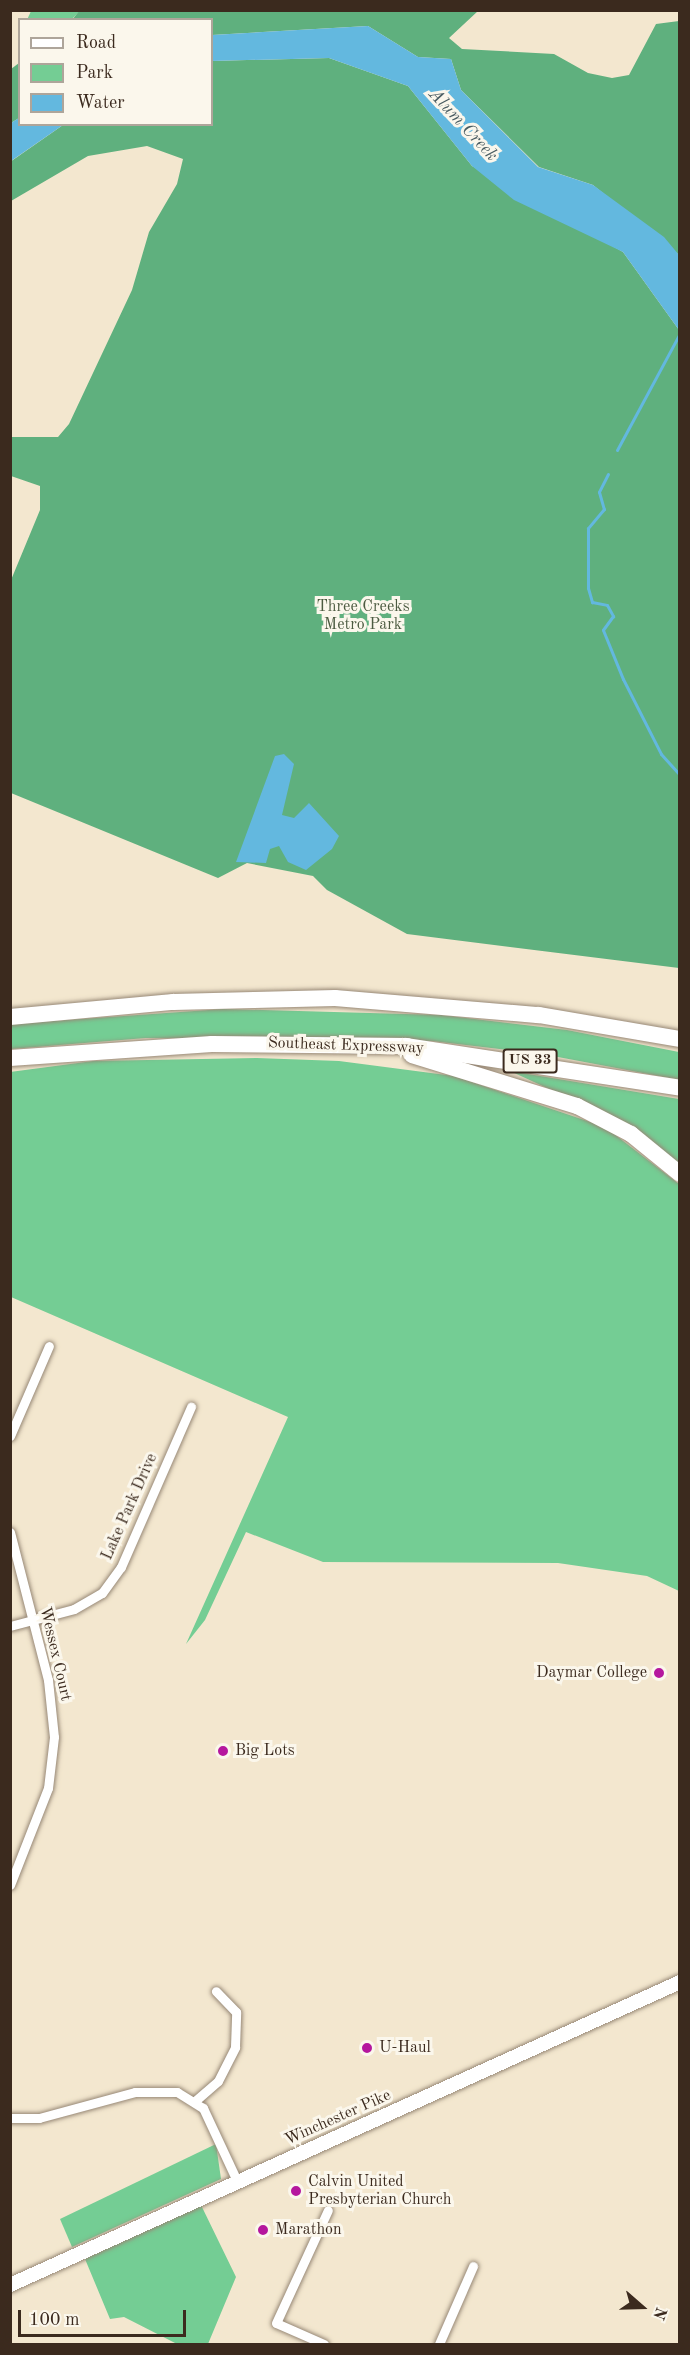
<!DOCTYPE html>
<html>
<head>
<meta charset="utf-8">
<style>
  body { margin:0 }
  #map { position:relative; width:690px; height:2355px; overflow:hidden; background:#f3e7cf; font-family:"Old Standard TT",serif }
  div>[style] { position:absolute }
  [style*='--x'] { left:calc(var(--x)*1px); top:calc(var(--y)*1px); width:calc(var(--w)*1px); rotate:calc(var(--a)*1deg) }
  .green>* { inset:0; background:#74cd94 }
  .forest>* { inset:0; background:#5fb07e }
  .water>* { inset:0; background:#63b8df }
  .stream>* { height:3px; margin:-1.5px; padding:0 1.5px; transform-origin:1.5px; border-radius:1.5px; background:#63b8df }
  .roads { filter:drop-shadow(0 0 2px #978876) drop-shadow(0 0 2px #978876) }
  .street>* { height:9px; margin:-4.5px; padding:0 4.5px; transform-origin:4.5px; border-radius:4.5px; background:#fff }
  .secondary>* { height:14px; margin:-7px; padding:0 7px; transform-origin:7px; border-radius:7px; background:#fff }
  .highway>* { height:16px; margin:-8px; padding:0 8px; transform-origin:8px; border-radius:8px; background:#fff }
  .dots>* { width:16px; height:16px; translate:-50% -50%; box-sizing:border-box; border:3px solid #fbf7ec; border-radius:50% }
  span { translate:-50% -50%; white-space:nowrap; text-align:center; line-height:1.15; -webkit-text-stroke:6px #fbf7ec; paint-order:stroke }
  .shield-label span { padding:2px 4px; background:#fbf7ec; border:2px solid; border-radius:4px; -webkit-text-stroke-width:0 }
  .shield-label { font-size:15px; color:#3b2a1e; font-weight:700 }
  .park-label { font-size:16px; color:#4c5b41 }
  .street-label { font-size:16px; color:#3b2a1e }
  .poi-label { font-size:16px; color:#3b2a1e }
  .right { translate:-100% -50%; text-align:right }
  .left { translate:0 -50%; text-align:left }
  .water-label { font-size:18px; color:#495c62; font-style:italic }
  .frame { position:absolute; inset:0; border:12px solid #3b2a1e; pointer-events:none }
  .legend { position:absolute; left:18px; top:18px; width:195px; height:108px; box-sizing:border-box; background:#fbf7ec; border:2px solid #aea59a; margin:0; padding:8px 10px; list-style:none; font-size:18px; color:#3b2a1e }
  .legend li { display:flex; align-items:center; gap:12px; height:30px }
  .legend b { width:30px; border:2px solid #aea59a }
  .north { position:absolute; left:612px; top:2277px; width:60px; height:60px; -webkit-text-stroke:4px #fbf7ec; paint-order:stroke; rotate:110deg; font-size:16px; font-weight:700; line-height:24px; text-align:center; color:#3b2a1e }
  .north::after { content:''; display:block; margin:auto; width:21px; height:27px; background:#3b2a1e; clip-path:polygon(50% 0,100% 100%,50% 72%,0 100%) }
  .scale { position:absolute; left:18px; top:2310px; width:168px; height:27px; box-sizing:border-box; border:3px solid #3b2a1e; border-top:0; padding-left:8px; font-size:18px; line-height:21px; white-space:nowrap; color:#3b2a1e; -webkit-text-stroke:4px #fbf7ec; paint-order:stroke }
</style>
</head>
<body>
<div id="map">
  <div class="green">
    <div style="clip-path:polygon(31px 11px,80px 11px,72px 19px,27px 20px)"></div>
    <div style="clip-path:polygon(223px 1009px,441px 1015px,567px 1030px,679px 1052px,680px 1080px,542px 1054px,432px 1041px,146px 1038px,11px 1049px,10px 1024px)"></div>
    <div style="clip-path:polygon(257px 1058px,339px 1061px,454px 1076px,605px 1127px,679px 1184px,679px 1591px,647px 1576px,558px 1563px,323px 1562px,246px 1532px,205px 1620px,186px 1644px,288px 1417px,11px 1297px,10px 1072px,93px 1061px)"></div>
    <div style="clip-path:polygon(510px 1071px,679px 1099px,679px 1164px,632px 1127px)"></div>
    <div style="clip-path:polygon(216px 2144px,221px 2179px,72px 2247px,60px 2219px)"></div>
    <div style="clip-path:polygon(201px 2205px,236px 2277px,208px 2344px,177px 2344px,124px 2317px,110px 2319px,85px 2259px)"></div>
  </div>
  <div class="forest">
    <div style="clip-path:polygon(80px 10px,478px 11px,449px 38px,462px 49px,554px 54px,588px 73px,612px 78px,629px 75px,656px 24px,679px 21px,679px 255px,593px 185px,539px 167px,461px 90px,451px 59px,418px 57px,368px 26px,212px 35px,212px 20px,72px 20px)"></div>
    <div style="clip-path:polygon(329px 58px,408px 86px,472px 166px,623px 252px,679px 330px,679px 968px,407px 934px,327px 890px,313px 876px,247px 863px,218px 878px,11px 793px,11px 580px,40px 510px,40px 486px,11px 476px,11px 437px,58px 437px,69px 424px,132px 290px,149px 232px,177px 184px,183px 159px,147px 146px,88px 156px,11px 201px,10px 162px,63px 125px,212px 124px,212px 61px)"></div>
    <div style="clip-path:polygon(19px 63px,19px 118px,11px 123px,11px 69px)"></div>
  </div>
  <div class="water">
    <div style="clip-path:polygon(368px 26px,418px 57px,451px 59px,461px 90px,538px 167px,593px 185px,664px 237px,679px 255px,679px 330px,623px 252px,514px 200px,472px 166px,408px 86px,329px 58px,212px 61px,212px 35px)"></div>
    <div style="clip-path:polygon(19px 118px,20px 124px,63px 125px,11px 161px,11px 123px)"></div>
    <div style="clip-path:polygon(284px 754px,294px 764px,282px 815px,294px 818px,309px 803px,339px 836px,332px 849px,306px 870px,288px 862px,279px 846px,270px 849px,266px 863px,236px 862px,275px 756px)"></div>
  </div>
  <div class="stream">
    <div style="--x:617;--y:450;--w:133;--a:-61.7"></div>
    <div style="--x:608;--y:474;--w:20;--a:117"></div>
    <div style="--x:599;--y:492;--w:18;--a:74"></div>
    <div style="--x:604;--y:509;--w:25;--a:130"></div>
    <div style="--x:588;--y:528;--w:60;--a:90"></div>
    <div style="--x:588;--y:588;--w:15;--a:74"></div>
    <div style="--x:592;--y:602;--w:15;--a:11"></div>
    <div style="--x:607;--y:605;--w:13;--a:61"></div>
    <div style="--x:613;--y:616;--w:17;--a:126"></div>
    <div style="--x:603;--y:630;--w:53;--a:67.8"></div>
    <div style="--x:623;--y:679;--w:84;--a:63.1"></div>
    <div style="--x:661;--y:754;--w:28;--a:48"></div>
  </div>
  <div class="roads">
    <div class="street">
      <div style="--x:10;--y:1436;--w:98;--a:-66.6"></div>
      <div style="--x:10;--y:1532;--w:153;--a:75.6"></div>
      <div style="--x:48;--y:1680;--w:57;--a:84"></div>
      <div style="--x:54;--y:1737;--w:51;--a:96.7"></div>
      <div style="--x:48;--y:1788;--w:104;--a:111.4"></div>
      <div style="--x:10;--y:1626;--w:66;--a:-14.9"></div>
      <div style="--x:74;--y:1609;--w:32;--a:-30"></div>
      <div style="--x:102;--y:1593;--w:32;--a:-54"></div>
      <div style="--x:121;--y:1567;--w:175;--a:-66.4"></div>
      <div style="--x:195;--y:2101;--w:30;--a:-41"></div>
      <div style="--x:218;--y:2081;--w:38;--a:-63"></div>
      <div style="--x:235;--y:2047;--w:35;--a:-88"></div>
      <div style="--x:236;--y:2012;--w:29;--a:-134"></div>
      <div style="--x:10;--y:2118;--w:29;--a:0"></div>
      <div style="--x:39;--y:2118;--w:99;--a:-15.2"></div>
      <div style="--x:135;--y:2092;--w:42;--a:0"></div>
      <div style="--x:177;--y:2092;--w:31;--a:32"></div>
      <div style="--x:203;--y:2108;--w:81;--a:65"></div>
      <div style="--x:324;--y:2344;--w:52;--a:-156.4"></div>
      <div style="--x:276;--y:2323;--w:124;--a:-65.3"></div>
      <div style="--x:439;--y:2344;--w:85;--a:-66.4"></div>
    </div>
    <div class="secondary">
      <div style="--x:10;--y:2285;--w:735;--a:-24.33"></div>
    </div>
    <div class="highway">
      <div style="--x:10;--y:1017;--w:164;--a:-5.3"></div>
      <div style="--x:173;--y:1002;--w:162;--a:-1.4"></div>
      <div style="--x:335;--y:998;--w:205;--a:4.8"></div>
      <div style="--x:539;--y:1015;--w:143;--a:9.7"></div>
      <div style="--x:412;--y:1055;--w:173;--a:17.2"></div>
      <div style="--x:577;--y:1106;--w:61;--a:27.4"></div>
      <div style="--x:631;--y:1134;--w:63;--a:39.2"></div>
      <div style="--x:10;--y:1058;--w:202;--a:-4"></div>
      <div style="--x:212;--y:1044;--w:195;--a:0.6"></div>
      <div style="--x:407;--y:1046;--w:276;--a:8.7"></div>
    </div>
  </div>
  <div class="dots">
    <div style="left:659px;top:1673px;background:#b5179e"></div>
    <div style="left:223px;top:1751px;background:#b5179e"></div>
    <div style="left:367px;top:2048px;background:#b5179e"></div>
    <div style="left:296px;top:2191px;background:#b5179e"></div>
    <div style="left:263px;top:2230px;background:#b5179e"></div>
  </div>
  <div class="shield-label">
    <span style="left:530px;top:1061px">US 33</span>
  </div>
  <div class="park-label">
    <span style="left:363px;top:616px">Three Creeks<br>Metro Park</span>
  </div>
  <div class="street-label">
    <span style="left:346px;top:1046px;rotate:2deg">Southeast Expressway</span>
    <span style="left:130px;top:1507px;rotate:-66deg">Lake Park Drive</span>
    <span style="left:55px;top:1654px;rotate:77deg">Wessex Court</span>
    <span style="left:338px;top:2118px;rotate:-24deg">Winchester Pike</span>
  </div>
  <div class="poi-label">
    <span class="right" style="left:647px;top:1673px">Daymar College</span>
    <span class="left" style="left:235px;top:1751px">Big Lots</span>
    <span class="left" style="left:379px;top:2048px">U-Haul</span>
    <span class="left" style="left:308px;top:2191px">Calvin United<br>Presbyterian Church</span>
    <span class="left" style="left:275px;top:2230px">Marathon</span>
  </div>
  <div class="water-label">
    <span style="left:463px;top:125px;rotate:47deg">Alum Creek</span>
  </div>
  <div class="frame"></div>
  <ul class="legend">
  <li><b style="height:8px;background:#fff"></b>Road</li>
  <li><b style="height:16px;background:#74cd94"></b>Park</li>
  <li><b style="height:16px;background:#63b8df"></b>Water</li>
  </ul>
  <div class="north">N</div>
  <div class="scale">100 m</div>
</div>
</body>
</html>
